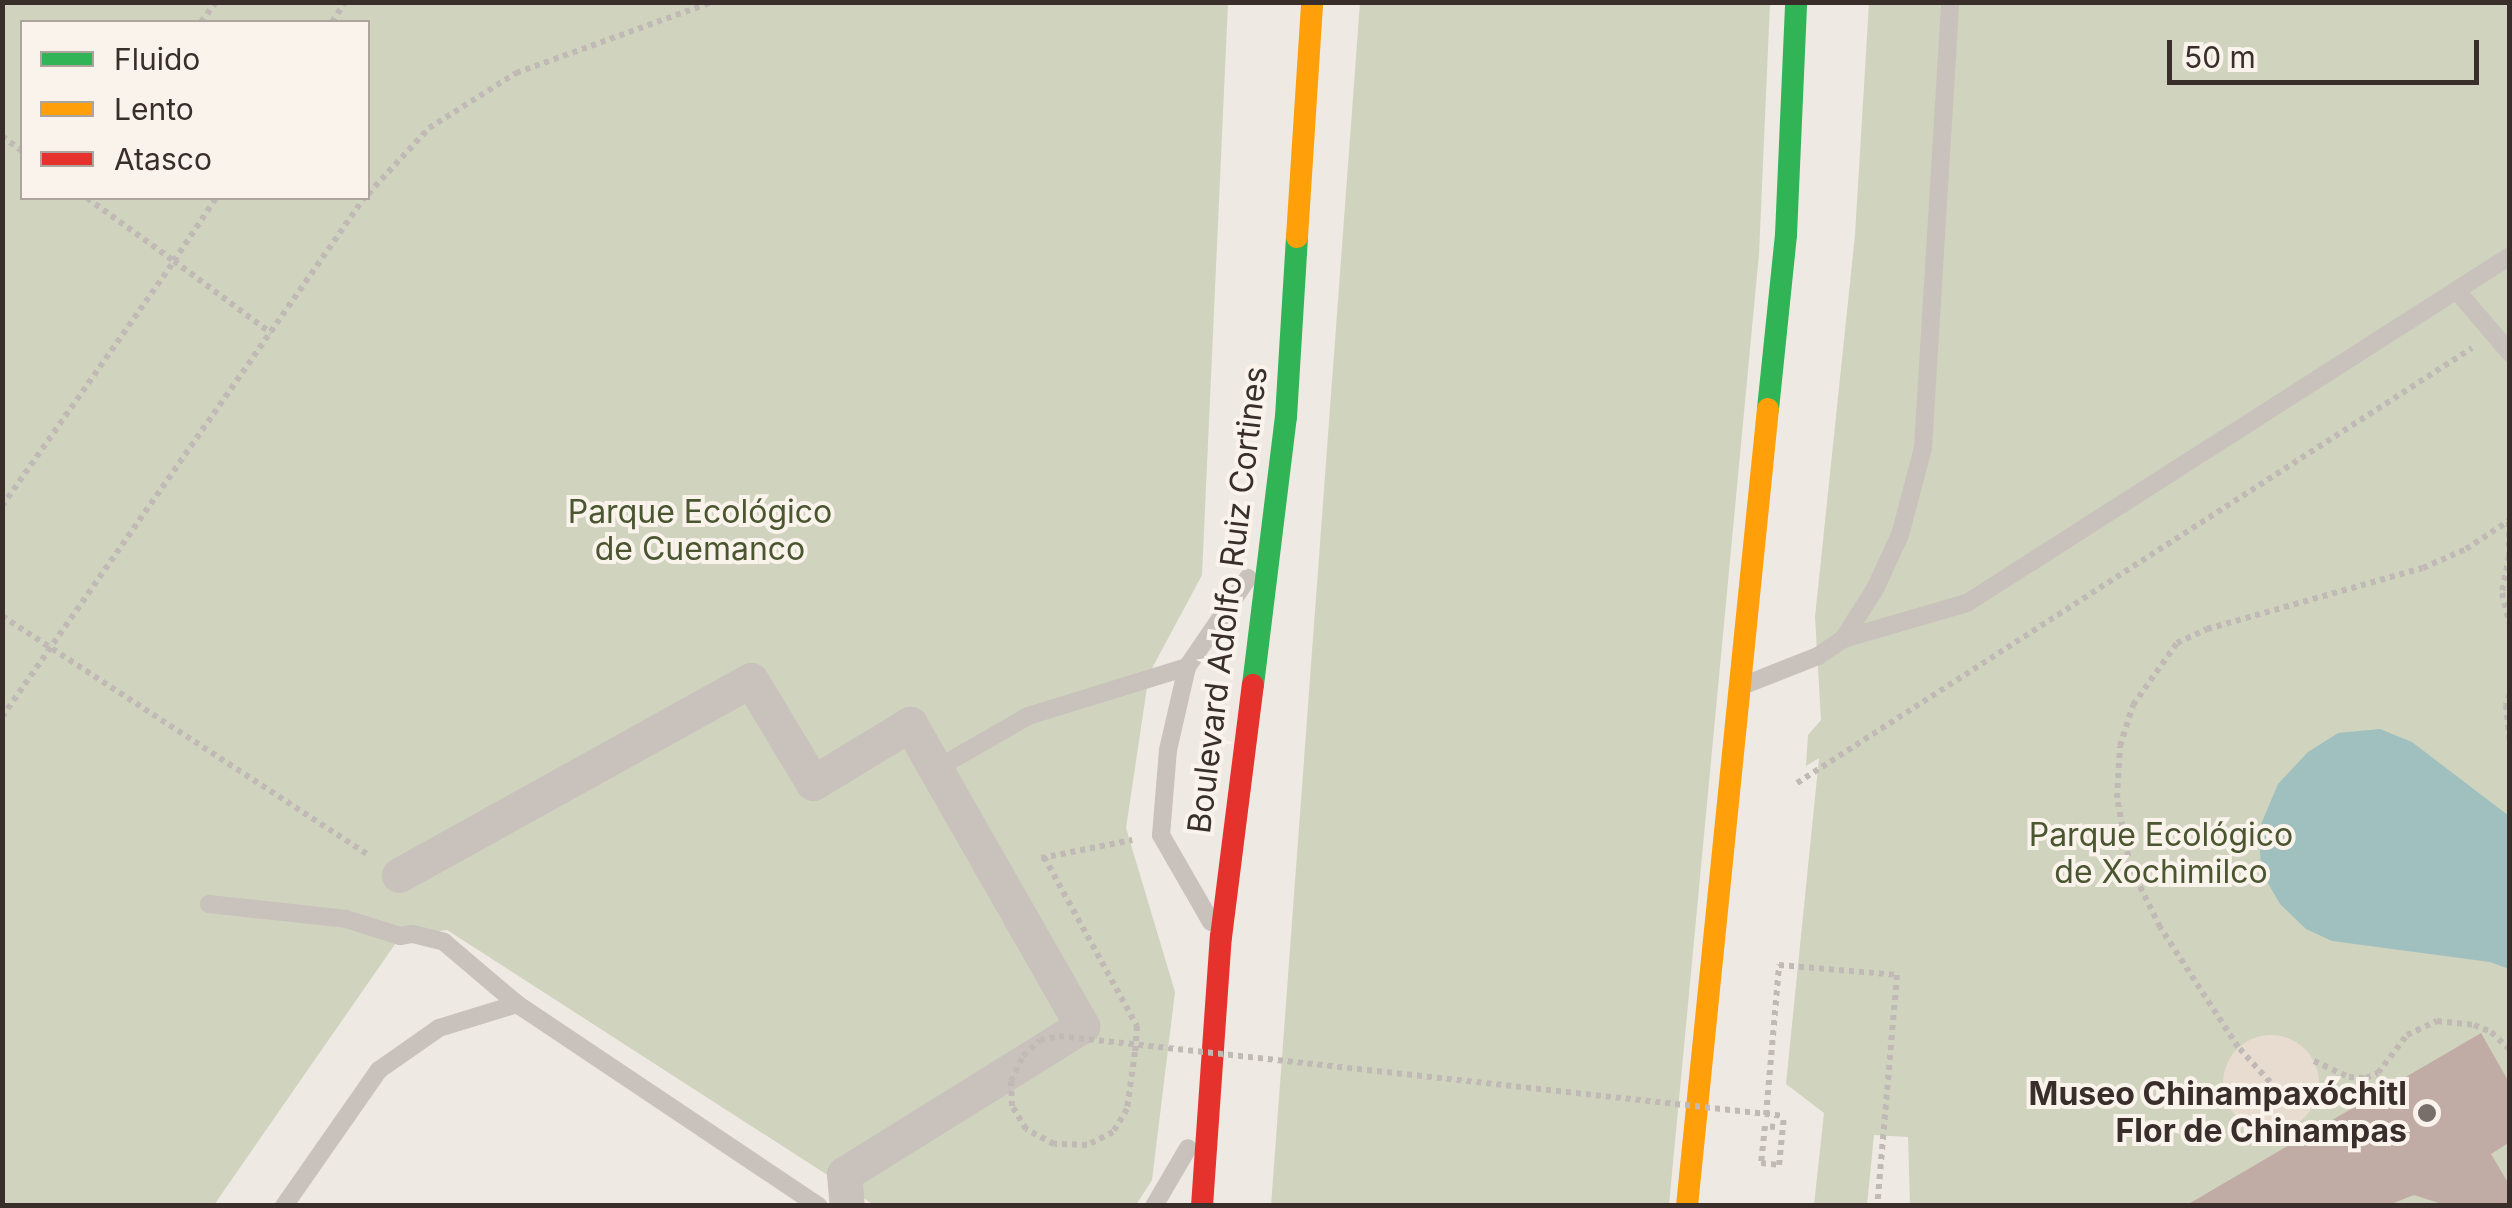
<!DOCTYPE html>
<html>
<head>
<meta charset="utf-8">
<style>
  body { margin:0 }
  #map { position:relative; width:2512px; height:1208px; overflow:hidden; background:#eee9e3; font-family:Inter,sans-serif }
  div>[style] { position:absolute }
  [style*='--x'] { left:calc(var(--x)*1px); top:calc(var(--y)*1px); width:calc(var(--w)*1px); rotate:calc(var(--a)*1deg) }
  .green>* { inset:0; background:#d0d3be }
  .plaza>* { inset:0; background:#e8dcd1 }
  .round { border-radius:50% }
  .water>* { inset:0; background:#a0c0bf }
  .building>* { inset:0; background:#c1aca5 }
  .path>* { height:6px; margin-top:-3px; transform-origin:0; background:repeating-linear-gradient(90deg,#c0b9b5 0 5px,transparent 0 10px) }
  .lane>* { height:18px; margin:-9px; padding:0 9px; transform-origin:9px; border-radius:9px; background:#c8c1bc }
  .street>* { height:35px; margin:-17.5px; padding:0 17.5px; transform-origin:17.5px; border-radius:17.5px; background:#c8c1bc }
  .fast>* { height:22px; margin:-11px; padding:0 11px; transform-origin:11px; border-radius:11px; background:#30b455 }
  .slow>* { height:22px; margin:-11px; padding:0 11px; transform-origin:11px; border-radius:11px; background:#ff9f0a }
  .jam>* { height:22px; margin:-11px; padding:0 11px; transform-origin:11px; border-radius:11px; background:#e5322d }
  .path-bridge>* { height:6px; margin-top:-3px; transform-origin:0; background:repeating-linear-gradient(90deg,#c0b9b5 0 5px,transparent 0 10px) }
  .dots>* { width:28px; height:28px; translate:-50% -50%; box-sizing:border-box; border:5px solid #faf3ec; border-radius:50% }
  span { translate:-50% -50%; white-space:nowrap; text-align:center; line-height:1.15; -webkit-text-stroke:8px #faf3ec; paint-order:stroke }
  .park-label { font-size:32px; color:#4a562f }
  .street-label { font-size:32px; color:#392e2a }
  .poi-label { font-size:32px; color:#392e2a; font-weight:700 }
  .right { translate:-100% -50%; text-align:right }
  .frame { position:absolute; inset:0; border:5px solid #392e2a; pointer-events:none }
  .legend { position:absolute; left:20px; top:20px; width:350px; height:180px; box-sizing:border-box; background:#faf3ec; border:2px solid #ada49e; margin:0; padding:12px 18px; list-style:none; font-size:30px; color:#392e2a }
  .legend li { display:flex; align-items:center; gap:20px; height:50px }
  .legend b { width:50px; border:2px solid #ada49e }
  .scale { position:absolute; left:2167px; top:40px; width:312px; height:45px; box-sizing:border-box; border:5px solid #392e2a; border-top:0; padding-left:12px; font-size:30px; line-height:35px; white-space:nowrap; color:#392e2a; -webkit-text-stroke:8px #faf3ec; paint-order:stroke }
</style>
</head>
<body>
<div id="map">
  <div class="green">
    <div style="clip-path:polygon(evenodd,3px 3px,1228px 3px,1202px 575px,1149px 674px,1126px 828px,1175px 992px,1152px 1180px,1136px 1205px,874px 1205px,447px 930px,400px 937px,214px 1205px,3px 1205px,3px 3px,22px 22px,368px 22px,368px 198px,22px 198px,22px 22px)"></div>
    <div style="clip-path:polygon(1360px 3px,1770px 3px,1759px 254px,1669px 1205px,1271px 1206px)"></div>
    <div style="clip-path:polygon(1869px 3px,2509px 3px,2509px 1205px,1910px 1205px,1908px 1137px,1874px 1135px,1867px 1205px,1814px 1205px,1824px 1113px,1786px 1084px,1819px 758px,1806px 766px,1808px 735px,1821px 720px,1815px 617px,1855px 235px)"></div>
  </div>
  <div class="plaza">
    <div class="round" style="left:2223px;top:1035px;width:96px;height:96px"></div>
  </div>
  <div class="water">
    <div style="clip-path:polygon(2380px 729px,2412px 742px,2509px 816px,2509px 969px,2490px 962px,2332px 941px,2306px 929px,2280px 904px,2261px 871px,2259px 829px,2278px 784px,2308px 752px,2338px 733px)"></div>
  </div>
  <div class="building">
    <div style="clip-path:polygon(2481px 1033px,2510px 1084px,2510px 1142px,2491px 1154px,2510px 1186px,2510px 1206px,2448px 1206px,2414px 1195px,2386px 1206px,2185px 1206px)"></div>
  </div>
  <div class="path">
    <div style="--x:201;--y:22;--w:25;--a:-53"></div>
    <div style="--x:332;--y:22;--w:24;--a:-57"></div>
    <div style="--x:2;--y:136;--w:25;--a:37"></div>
    <div style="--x:368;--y:194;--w:90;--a:-47.3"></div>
    <div style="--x:429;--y:128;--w:103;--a:-32.3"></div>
    <div style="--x:516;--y:73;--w:208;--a:-19.9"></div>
    <div style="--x:87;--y:198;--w:107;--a:35.9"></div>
    <div style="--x:174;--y:261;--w:76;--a:-56.3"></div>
    <div style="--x:2;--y:506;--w:299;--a:-54.9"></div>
    <div style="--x:174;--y:261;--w:121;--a:36.6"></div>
    <div style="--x:2509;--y:522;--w:34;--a:90"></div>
    <div style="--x:2509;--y:556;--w:38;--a:101"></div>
    <div style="--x:2502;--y:593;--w:33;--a:76"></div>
    <div style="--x:2;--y:616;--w:439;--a:33.1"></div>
    <div style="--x:2510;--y:694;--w:12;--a:110"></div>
    <div style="--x:2506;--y:705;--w:36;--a:84"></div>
    <div style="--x:2;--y:717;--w:633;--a:-55.1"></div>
    <div style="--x:1797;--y:783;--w:803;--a:-32.8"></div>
    <div style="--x:1044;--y:857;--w:193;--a:61.2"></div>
    <div style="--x:1137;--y:1026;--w:26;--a:94"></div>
    <div style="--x:1041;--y:858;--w:93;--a:-11.2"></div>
    <div style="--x:2314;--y:1061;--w:38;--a:25"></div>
    <div style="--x:2349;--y:1077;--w:17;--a:3"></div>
    <div style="--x:2366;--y:1078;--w:13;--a:-23"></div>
    <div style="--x:2378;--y:1073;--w:48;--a:-52.7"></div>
    <div style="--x:2407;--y:1035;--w:33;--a:-25"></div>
    <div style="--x:2437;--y:1021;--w:37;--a:6"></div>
    <div style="--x:2474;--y:1025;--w:18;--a:22"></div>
    <div style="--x:2491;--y:1032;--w:26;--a:43"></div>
    <div style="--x:2270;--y:1082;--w:47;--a:-132.4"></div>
    <div style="--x:2238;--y:1047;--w:143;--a:-123"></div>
    <div style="--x:2160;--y:927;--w:68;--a:-116.2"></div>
    <div style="--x:2130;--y:866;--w:69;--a:-100.8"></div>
    <div style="--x:2117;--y:798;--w:52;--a:-86.7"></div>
    <div style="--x:2120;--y:746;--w:43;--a:-72.4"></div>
    <div style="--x:2133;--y:705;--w:76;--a:-54.6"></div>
    <div style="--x:2177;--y:643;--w:33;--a:-25"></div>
    <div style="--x:2207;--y:629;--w:224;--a:-15.8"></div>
    <div style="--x:2423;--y:568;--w:47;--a:-23.8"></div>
    <div style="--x:2466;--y:549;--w:53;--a:-33.4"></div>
    <div style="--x:1766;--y:1115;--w:151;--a:-85"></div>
    <div style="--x:1779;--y:965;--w:118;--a:4.8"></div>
    <div style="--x:1897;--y:975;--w:232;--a:94.9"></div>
    <div style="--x:1775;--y:1127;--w:10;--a:-174"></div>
    <div style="--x:1765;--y:1126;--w:37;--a:96"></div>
    <div style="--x:1761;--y:1163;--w:18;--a:6"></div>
    <div style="--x:1779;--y:1165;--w:49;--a:-84.2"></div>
  </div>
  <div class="lane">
    <div style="--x:2457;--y:291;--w:82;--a:49.5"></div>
    <div style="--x:1843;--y:639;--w:59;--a:-57.4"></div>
    <div style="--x:1875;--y:589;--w:60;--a:-65.2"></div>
    <div style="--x:1900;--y:535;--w:90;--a:-75.2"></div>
    <div style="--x:1923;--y:448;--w:447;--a:-86.5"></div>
    <div style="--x:1747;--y:684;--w:76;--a:-21.5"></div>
    <div style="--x:1818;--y:656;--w:30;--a:-34"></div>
    <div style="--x:1843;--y:639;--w:129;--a:-16.2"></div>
    <div style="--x:1967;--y:603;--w:644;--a:-32.58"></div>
    <div style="--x:936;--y:769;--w:106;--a:-29.9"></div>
    <div style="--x:1028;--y:716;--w:166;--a:-17.1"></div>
    <div style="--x:209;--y:904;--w:138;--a:6.2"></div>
    <div style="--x:346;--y:919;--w:57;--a:17.5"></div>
    <div style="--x:400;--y:936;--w:13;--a:-9"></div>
    <div style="--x:413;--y:934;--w:32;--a:14"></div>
    <div style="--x:444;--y:942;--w:96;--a:40.3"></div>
    <div style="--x:517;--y:1004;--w:363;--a:33.8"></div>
    <div style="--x:1211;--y:922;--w:100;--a:-119.9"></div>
    <div style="--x:1161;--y:835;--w:85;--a:-85.3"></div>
    <div style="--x:1168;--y:750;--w:85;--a:-77.1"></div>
    <div style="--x:1187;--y:667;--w:108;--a:-55.6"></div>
    <div style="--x:284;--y:1206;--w:166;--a:-55.1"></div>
    <div style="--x:379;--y:1070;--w:73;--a:-35"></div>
    <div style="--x:439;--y:1028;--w:82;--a:-17.1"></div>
    <div style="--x:1154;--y:1206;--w:67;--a:-59.6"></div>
  </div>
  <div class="street">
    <div style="--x:399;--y:875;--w:402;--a:-29"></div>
    <div style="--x:751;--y:680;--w:120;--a:59"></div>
    <div style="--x:813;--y:783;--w:114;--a:-31.3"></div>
    <div style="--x:910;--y:724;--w:348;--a:60.3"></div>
    <div style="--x:1082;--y:1026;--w:280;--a:148.1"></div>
    <div style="--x:844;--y:1174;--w:32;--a:85"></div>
  </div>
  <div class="fast">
    <div style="--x:1768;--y:409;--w:175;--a:-84.1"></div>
    <div style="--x:1786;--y:235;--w:233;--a:-87.5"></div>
    <div style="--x:1253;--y:685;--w:270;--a:-83"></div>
    <div style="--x:1286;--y:417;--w:180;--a:-86.5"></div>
  </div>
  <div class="slow">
    <div style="--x:1297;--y:237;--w:235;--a:-86.3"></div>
    <div style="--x:1687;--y:1206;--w:801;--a:-84.2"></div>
  </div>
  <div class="jam">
    <div style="--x:1202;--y:1206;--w:270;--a:-86"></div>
    <div style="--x:1221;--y:937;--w:254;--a:-82.8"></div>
  </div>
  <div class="path-bridge">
    <div style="--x:1135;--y:1052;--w:58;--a:98"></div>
    <div style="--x:1127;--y:1109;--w:27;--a:121"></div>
    <div style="--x:1113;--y:1132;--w:29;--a:153"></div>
    <div style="--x:1087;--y:1145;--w:33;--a:-178"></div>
    <div style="--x:1054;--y:1144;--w:32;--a:-152"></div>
    <div style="--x:1026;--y:1129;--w:27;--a:-121"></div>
    <div style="--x:1012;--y:1106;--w:25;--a:-92"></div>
    <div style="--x:1011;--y:1081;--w:28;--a:-64"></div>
    <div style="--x:1023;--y:1056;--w:23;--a:-43"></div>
    <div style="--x:1040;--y:1040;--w:19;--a:-12"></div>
    <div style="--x:1059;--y:1036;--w:729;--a:6.3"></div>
  </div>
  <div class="dots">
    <div style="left:2427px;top:1113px;background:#786f6b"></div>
  </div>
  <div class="park-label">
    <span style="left:700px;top:531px">Parque Ecológico<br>de Cuemanco</span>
    <span style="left:2161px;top:854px">Parque Ecológico<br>de Xochimilco</span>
  </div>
  <div class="street-label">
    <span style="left:1228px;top:600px;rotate:-83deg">Boulevard Adolfo Ruiz Cortines</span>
  </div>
  <div class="poi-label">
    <span class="right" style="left:2407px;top:1113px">Museo Chinampaxóchitl<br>Flor de Chinampas</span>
  </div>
  <div class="frame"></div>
  <ul class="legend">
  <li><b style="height:12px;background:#30b455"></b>Fluido</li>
  <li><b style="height:12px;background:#ff9f0a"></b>Lento</li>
  <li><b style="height:12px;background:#e5322d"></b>Atasco</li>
  </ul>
  <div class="scale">50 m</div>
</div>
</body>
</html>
